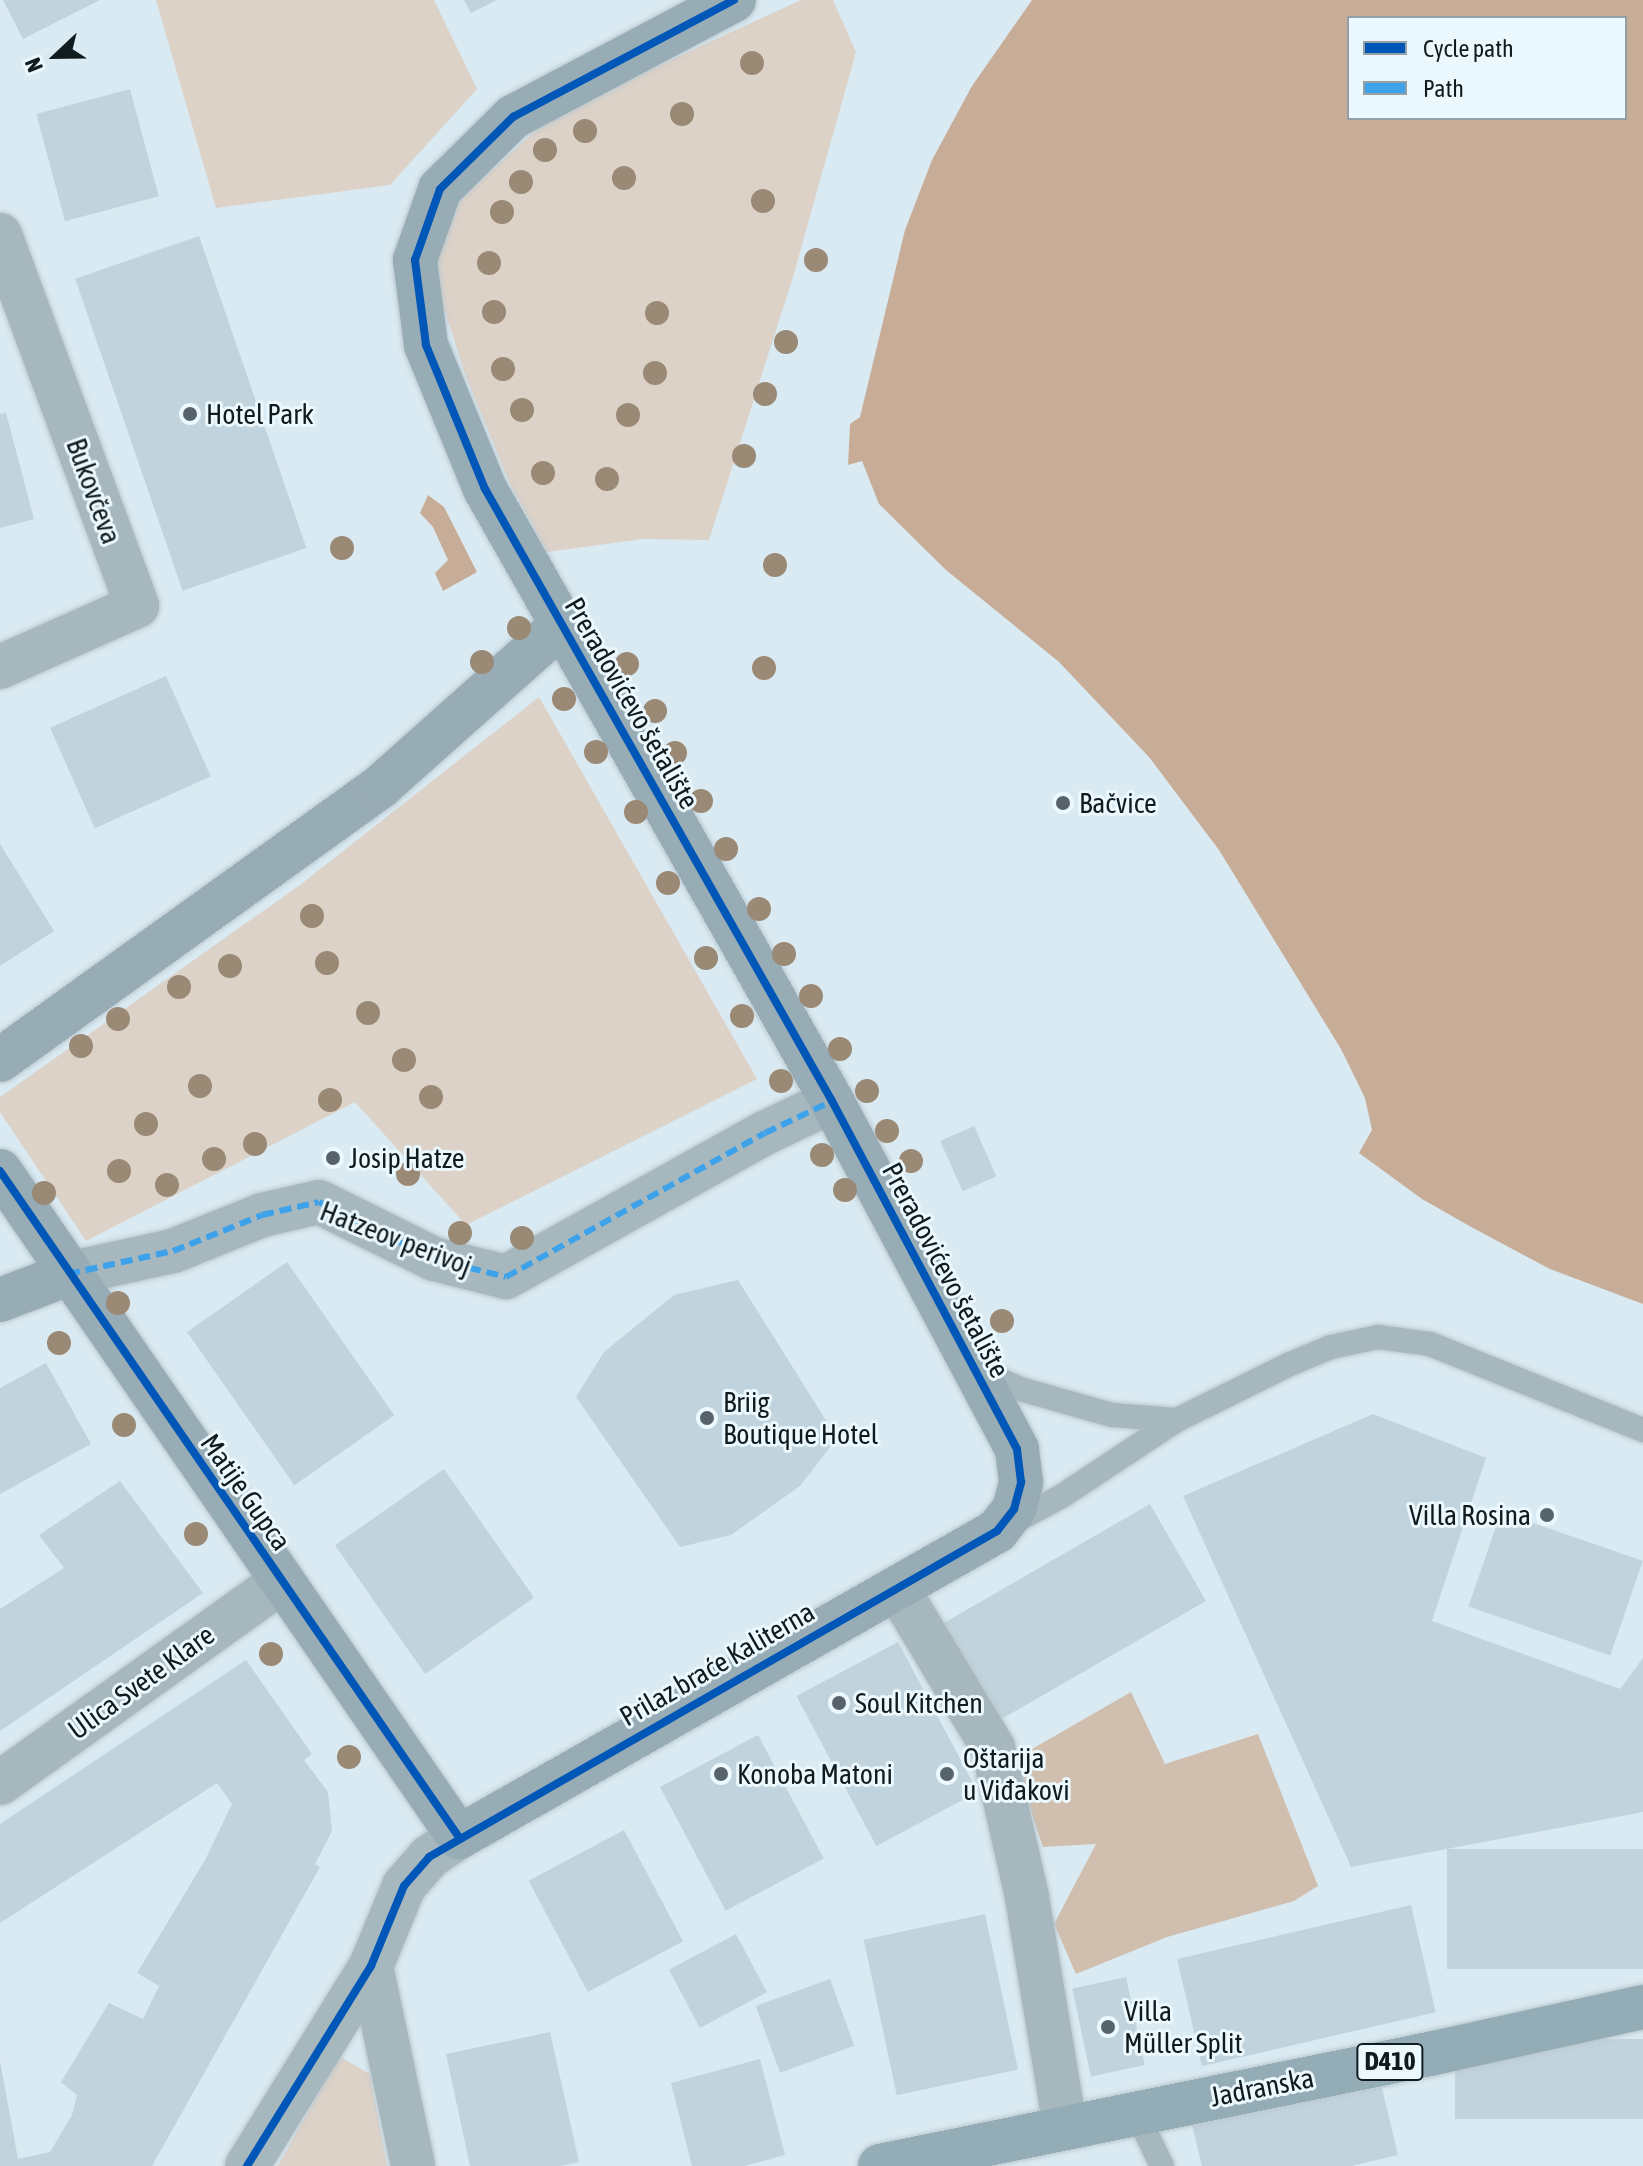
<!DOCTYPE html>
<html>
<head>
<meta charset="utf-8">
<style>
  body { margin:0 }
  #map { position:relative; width:1643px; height:2166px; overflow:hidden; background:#daeaf2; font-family:"Asap Condensed",sans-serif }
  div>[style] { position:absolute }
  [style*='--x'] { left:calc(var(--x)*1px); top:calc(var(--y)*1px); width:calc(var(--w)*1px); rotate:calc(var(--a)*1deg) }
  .green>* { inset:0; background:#dcd2c8 }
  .forest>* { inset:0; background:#d0bfaf }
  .water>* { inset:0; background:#c7ad97 }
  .building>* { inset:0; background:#c1d3dc; transform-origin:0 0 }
  .roads { filter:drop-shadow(0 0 2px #bbc8ce) drop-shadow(0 0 2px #bbc8ce) }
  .lane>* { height:24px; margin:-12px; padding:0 12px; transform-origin:12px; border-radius:12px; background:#a6b7be }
  .street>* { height:44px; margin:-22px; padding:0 22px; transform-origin:22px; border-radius:22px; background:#a6b7be }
  .secondary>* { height:44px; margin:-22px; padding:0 22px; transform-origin:22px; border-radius:22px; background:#98acb5 }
  .primary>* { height:44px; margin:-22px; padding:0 22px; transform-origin:22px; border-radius:22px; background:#94acb6 }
  .quiet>* { height:6px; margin-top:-3px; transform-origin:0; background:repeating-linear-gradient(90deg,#3da2ea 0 12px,transparent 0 18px) }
  .cycleway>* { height:8px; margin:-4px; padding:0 4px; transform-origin:4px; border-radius:4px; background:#0057b8 }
  .trees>* { width:24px; height:24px; margin:-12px; border-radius:50%; background:#998975 }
  .dots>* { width:22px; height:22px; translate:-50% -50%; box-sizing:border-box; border:4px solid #ebf8fd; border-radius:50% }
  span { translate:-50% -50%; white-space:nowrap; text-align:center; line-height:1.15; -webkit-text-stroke:6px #ebf8fd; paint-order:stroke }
  .shield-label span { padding:2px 6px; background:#ebf8fd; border:2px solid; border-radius:6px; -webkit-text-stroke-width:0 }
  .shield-label { font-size:26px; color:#101b20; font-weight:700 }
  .poi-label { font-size:28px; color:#101b20 }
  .left { translate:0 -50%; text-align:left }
  .right { translate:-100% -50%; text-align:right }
  .street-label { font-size:28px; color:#101b20 }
  .legend { position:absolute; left:1347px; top:16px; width:280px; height:104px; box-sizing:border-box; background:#ebf8fd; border:2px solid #93a0a5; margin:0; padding:10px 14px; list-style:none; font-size:24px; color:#101b20 }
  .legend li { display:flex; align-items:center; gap:16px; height:40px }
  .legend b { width:40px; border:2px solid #93a0a5 }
  .north { position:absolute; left:16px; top:16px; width:80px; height:80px; -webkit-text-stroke:6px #ebf8fd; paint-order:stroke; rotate:248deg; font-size:22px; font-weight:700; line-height:32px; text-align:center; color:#101b20 }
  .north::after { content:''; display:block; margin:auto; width:28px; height:36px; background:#101b20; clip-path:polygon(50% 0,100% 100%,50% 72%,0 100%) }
</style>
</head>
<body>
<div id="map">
  <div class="green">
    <div style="clip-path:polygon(156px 0,434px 0,477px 89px,390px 185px,216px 208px)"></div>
    <div style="clip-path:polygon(801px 0,833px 0,856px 52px,793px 277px,709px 540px,643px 539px,547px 552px,511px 486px,465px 374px,431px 268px,463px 195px,538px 129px,649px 70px)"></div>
    <div style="clip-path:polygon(539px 697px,757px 1079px,466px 1225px,355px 1102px,86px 1241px,0 1112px,0 1097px,300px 885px)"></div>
    <div style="clip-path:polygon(339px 2056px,370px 2074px,387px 2166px,278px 2166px)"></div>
  </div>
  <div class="forest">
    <div style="clip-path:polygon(1131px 1692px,1165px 1764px,1258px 1734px,1318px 1886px,1294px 1901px,1167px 1937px,1076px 1974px,1054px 1924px,1096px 1844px,1043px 1847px,1013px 1760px)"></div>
  </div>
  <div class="water">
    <div style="clip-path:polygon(evenodd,1032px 0,1643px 0,1643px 1304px,1550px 1269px,1473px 1228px,1422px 1199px,1359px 1153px,1372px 1130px,1365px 1098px,1341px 1049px,1219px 850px,1149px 757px,1059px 662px,946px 570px,879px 504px,862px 461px,848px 465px,850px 424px,860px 417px,905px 230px,932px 160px,972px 86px,1032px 0,1625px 18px,1625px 118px,1349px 118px,1349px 18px,1625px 18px)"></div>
    <div style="clip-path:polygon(428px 495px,444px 507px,477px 572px,443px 591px,435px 573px,448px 560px,433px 527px,420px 513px)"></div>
  </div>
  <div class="building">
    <div style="clip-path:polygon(3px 0,100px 0,23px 39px)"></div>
    <div style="clip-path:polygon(464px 0,497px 0,471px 13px)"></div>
    <div style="left:130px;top:89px;width:111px;height:97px;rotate:75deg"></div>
    <div style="left:199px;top:236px;width:330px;height:131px;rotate:71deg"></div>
    <div style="clip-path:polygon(6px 413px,34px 519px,0 528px,0 414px)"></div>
    <div style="left:166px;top:676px;width:110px;height:127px;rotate:66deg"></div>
    <div style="clip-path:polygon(0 844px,54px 931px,0 966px)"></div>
    <div style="left:974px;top:1126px;width:55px;height:37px;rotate:66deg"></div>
    <div style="left:287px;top:1262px;width:187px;height:122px;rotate:55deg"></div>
    <div style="clip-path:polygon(738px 1280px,837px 1438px,800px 1486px,731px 1535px,680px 1547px,576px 1397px,604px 1352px,674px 1295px)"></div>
    <div style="clip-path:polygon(46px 1363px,91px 1444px,0 1494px,0 1388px)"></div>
    <div style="clip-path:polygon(1373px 1414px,1486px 1458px,1432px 1621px,1620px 1689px,1643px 1658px,1643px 1812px,1351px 1867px,1183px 1496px)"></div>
    <div style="left:444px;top:1469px;width:157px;height:133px;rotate:55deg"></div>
    <div style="clip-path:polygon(120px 1481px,203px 1593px,0 1731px,0 1609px,64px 1568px,39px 1535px)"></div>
    <div style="left:1150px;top:1504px;width:112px;height:238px;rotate:60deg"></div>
    <div style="left:1501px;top:1512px;width:150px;height:100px;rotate:19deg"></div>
    <div style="left:898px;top:1642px;width:170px;height:115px;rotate:62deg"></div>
    <div style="clip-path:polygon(246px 1660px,312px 1754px,304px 1760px,328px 1792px,332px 1831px,315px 1864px,320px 1867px,152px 2166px,0 2166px,0 2061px,18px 2159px,50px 2152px,72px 2115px,77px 2095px,61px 2082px,109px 2003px,143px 2019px,159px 1986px,137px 1973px,205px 1860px,232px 1804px,217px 1783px,0 1923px,0 1824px)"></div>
    <div style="left:758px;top:1735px;width:140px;height:111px;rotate:62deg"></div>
    <div style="left:624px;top:1830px;width:126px;height:108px;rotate:62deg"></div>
    <div style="left:1643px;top:1849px;width:120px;height:196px;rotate:90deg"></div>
    <div style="left:1411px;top:1905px;width:110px;height:240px;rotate:77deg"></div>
    <div style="left:985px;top:1914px;width:159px;height:124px;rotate:78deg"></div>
    <div style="left:736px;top:1934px;width:66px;height:76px;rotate:62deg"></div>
    <div style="left:1126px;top:1977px;width:90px;height:55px;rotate:78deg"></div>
    <div style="left:830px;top:1979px;width:71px;height:79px;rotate:70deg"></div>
    <div style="clip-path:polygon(550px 2032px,579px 2162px,561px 2166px,470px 2166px,446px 2054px)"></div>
    <div style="left:1643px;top:2039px;width:80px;height:188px;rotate:90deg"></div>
    <div style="clip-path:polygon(760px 2059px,785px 2155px,744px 2166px,692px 2166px,671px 2083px)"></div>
    <div style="clip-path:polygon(1380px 2080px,1398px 2155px,1351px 2166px,1202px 2166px,1192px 2125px)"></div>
  </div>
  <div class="roads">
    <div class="lane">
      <div style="--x:980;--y:1371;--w:44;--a:24.2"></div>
      <div style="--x:1020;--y:1389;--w:96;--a:15.8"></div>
      <div style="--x:1112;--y:1415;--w:65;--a:4.4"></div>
      <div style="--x:1010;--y:1524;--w:59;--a:-28.3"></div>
      <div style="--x:1062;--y:1496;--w:138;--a:-33.5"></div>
      <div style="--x:1177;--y:1420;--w:126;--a:-26.4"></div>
      <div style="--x:1290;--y:1364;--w:44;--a:-22.5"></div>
      <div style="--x:1331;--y:1347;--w:48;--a:-12"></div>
      <div style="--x:1378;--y:1337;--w:52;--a:7.7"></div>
      <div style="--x:1430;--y:1344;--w:230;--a:22"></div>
      <div style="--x:1136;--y:2112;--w:60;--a:64.3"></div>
    </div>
    <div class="street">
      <div style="--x:0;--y:235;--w:395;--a:69.7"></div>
      <div style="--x:137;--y:606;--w:150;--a:156"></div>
      <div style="--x:68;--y:1274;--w:107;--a:-12.4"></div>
      <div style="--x:173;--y:1251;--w:96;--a:-22"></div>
      <div style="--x:262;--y:1215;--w:58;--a:-12.8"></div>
      <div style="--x:319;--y:1202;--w:128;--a:26.4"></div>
      <div style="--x:434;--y:1259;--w:74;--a:14"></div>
      <div style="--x:506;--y:1277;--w:296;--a:-29.1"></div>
      <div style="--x:765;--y:1133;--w:74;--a:-25.5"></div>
      <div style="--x:897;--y:1588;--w:187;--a:59"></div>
      <div style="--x:993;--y:1748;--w:153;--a:77.1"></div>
      <div style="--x:1027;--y:1897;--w:233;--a:80.6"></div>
      <div style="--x:0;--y:1783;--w:345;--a:-35.6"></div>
      <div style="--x:371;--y:1966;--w:204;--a:78.1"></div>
      <div style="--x:247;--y:2166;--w:235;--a:-58.2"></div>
      <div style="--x:371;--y:1966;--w:87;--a:-67.6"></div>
      <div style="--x:404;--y:1886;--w:38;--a:-49"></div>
      <div style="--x:429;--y:1857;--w:36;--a:-34"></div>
    </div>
    <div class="secondary">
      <div style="--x:0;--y:1060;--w:469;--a:-35.7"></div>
      <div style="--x:381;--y:786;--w:242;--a:-41.7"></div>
      <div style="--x:0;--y:1171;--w:809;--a:55.43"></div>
      <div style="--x:459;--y:1837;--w:619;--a:-29.63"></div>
      <div style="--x:997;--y:1531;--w:28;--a:-52"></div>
      <div style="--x:1014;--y:1509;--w:28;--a:-75"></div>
      <div style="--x:1021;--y:1482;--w:33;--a:-97"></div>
      <div style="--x:1017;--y:1449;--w:394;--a:-118"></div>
      <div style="--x:832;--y:1101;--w:704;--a:-119.55"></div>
      <div style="--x:485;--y:489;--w:156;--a:-112.3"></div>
      <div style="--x:426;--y:345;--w:86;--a:-97.4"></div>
      <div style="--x:415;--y:260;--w:75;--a:-70.6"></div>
      <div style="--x:440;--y:189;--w:103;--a:-44.6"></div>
      <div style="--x:513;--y:117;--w:250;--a:-27.9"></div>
      <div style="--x:0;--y:1300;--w:73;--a:-20.9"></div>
    </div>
    <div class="primary">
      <div style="--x:880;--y:2166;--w:565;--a:-11.53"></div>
      <div style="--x:1434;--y:2053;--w:214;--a:-12.4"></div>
    </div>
  </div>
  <div class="quiet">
    <div style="--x:68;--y:1274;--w:107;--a:-12.4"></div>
    <div style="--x:173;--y:1251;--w:96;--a:-22"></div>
    <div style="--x:262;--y:1215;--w:58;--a:-12.8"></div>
    <div style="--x:319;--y:1202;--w:128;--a:26.4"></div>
    <div style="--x:434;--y:1259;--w:74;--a:14"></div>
    <div style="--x:506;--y:1277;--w:296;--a:-29.1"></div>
    <div style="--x:765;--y:1133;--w:74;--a:-25.5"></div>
  </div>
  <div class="cycleway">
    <div style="--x:0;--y:1171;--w:809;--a:55.43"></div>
    <div style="--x:247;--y:2166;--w:235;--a:-58.2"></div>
    <div style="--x:371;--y:1966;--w:87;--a:-67.6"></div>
    <div style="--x:404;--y:1886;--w:38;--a:-49"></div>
    <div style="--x:429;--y:1857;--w:655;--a:-29.85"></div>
    <div style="--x:997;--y:1531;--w:28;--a:-52"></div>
    <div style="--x:1014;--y:1509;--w:28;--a:-75"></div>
    <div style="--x:1021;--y:1482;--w:33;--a:-97"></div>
    <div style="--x:1017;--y:1449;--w:394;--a:-118"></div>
    <div style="--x:832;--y:1101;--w:704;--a:-119.55"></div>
    <div style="--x:485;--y:489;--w:156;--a:-112.3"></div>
    <div style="--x:426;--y:345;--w:86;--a:-97.4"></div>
    <div style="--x:415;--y:260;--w:75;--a:-70.6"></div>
    <div style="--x:440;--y:189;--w:103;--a:-44.6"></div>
    <div style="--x:513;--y:117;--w:250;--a:-27.9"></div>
  </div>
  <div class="trees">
    <div style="left:752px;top:63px"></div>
    <div style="left:682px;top:114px"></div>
    <div style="left:585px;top:131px"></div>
    <div style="left:545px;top:150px"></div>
    <div style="left:624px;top:178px"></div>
    <div style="left:521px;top:182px"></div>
    <div style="left:763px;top:201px"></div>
    <div style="left:502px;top:212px"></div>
    <div style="left:816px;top:260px"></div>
    <div style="left:489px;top:263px"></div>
    <div style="left:494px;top:312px"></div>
    <div style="left:657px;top:313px"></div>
    <div style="left:786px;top:342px"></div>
    <div style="left:503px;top:369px"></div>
    <div style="left:655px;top:373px"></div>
    <div style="left:765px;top:394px"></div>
    <div style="left:522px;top:410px"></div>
    <div style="left:628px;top:415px"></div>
    <div style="left:744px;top:456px"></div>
    <div style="left:543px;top:473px"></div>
    <div style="left:607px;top:479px"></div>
    <div style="left:342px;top:548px"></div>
    <div style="left:775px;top:565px"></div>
    <div style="left:519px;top:628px"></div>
    <div style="left:482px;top:662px"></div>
    <div style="left:627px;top:664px"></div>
    <div style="left:764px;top:668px"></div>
    <div style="left:564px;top:699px"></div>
    <div style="left:655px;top:711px"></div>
    <div style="left:596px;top:752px"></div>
    <div style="left:675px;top:753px"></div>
    <div style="left:701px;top:801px"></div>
    <div style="left:636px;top:812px"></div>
    <div style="left:726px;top:849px"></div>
    <div style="left:668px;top:883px"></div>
    <div style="left:759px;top:909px"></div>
    <div style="left:312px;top:916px"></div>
    <div style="left:784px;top:954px"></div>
    <div style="left:706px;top:958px"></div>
    <div style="left:327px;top:963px"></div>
    <div style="left:230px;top:966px"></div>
    <div style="left:179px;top:987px"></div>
    <div style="left:811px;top:996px"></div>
    <div style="left:368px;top:1013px"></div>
    <div style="left:742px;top:1016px"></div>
    <div style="left:118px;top:1019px"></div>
    <div style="left:81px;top:1046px"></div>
    <div style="left:840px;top:1049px"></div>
    <div style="left:404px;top:1060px"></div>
    <div style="left:781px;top:1081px"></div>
    <div style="left:200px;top:1086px"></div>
    <div style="left:867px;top:1091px"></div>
    <div style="left:431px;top:1097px"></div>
    <div style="left:330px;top:1100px"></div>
    <div style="left:146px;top:1124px"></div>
    <div style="left:887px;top:1131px"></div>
    <div style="left:255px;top:1144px"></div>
    <div style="left:822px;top:1155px"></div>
    <div style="left:214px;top:1159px"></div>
    <div style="left:911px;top:1161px"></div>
    <div style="left:119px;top:1171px"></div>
    <div style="left:408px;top:1174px"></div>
    <div style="left:167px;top:1185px"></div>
    <div style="left:845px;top:1190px"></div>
    <div style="left:44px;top:1193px"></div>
    <div style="left:460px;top:1233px"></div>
    <div style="left:522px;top:1238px"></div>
    <div style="left:118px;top:1303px"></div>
    <div style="left:1002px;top:1321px"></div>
    <div style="left:59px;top:1343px"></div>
    <div style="left:124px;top:1425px"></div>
    <div style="left:196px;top:1534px"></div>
    <div style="left:271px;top:1654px"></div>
    <div style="left:349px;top:1757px"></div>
  </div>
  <div class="dots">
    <div style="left:190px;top:414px;background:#57636a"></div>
    <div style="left:1063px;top:803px;background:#57636a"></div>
    <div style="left:333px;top:1158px;background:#57636a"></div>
    <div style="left:707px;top:1418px;background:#57636a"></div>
    <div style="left:1547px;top:1515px;background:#57636a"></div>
    <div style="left:839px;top:1703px;background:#57636a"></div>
    <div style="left:721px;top:1774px;background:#57636a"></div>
    <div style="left:947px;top:1774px;background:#57636a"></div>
    <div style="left:1108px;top:2027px;background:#57636a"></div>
  </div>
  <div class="shield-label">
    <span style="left:1390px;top:2062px">D410</span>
  </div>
  <div class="poi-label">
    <span class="left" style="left:206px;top:414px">Hotel Park</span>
    <span class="left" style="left:1079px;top:803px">Bačvice</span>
    <span class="left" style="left:349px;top:1158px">Josip Hatze</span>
    <span class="left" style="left:723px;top:1418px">Briig<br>Boutique Hotel</span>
    <span class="right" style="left:1531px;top:1515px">Villa Rosina</span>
    <span class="left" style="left:855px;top:1703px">Soul Kitchen</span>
    <span class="left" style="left:963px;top:1774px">Oštarija<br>u Viđakovi</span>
    <span class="left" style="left:737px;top:1774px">Konoba Matoni</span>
    <span class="left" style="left:1124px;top:2027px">Villa<br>Müller Split</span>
  </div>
  <div class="street-label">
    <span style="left:94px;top:491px;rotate:70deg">Bukovčeva</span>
    <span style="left:632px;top:703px;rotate:60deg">Preradovićevo šetalište</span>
    <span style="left:396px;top:1238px;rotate:21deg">Hatzeov perivoj</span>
    <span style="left:946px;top:1270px;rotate:62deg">Preradovićevo šetalište</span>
    <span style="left:246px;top:1492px;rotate:55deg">Matije Gupca</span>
    <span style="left:717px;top:1664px;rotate:-30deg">Prilaz braće Kaliterna</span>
    <span style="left:141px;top:1682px;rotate:-36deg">Ulica Svete Klare</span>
    <span style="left:1262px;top:2087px;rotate:-11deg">Jadranska</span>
  </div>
  <ul class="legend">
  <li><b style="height:10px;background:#0057b8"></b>Cycle path</li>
  <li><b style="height:10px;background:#3da2ea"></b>Path</li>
  </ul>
  <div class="north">N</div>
</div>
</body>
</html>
